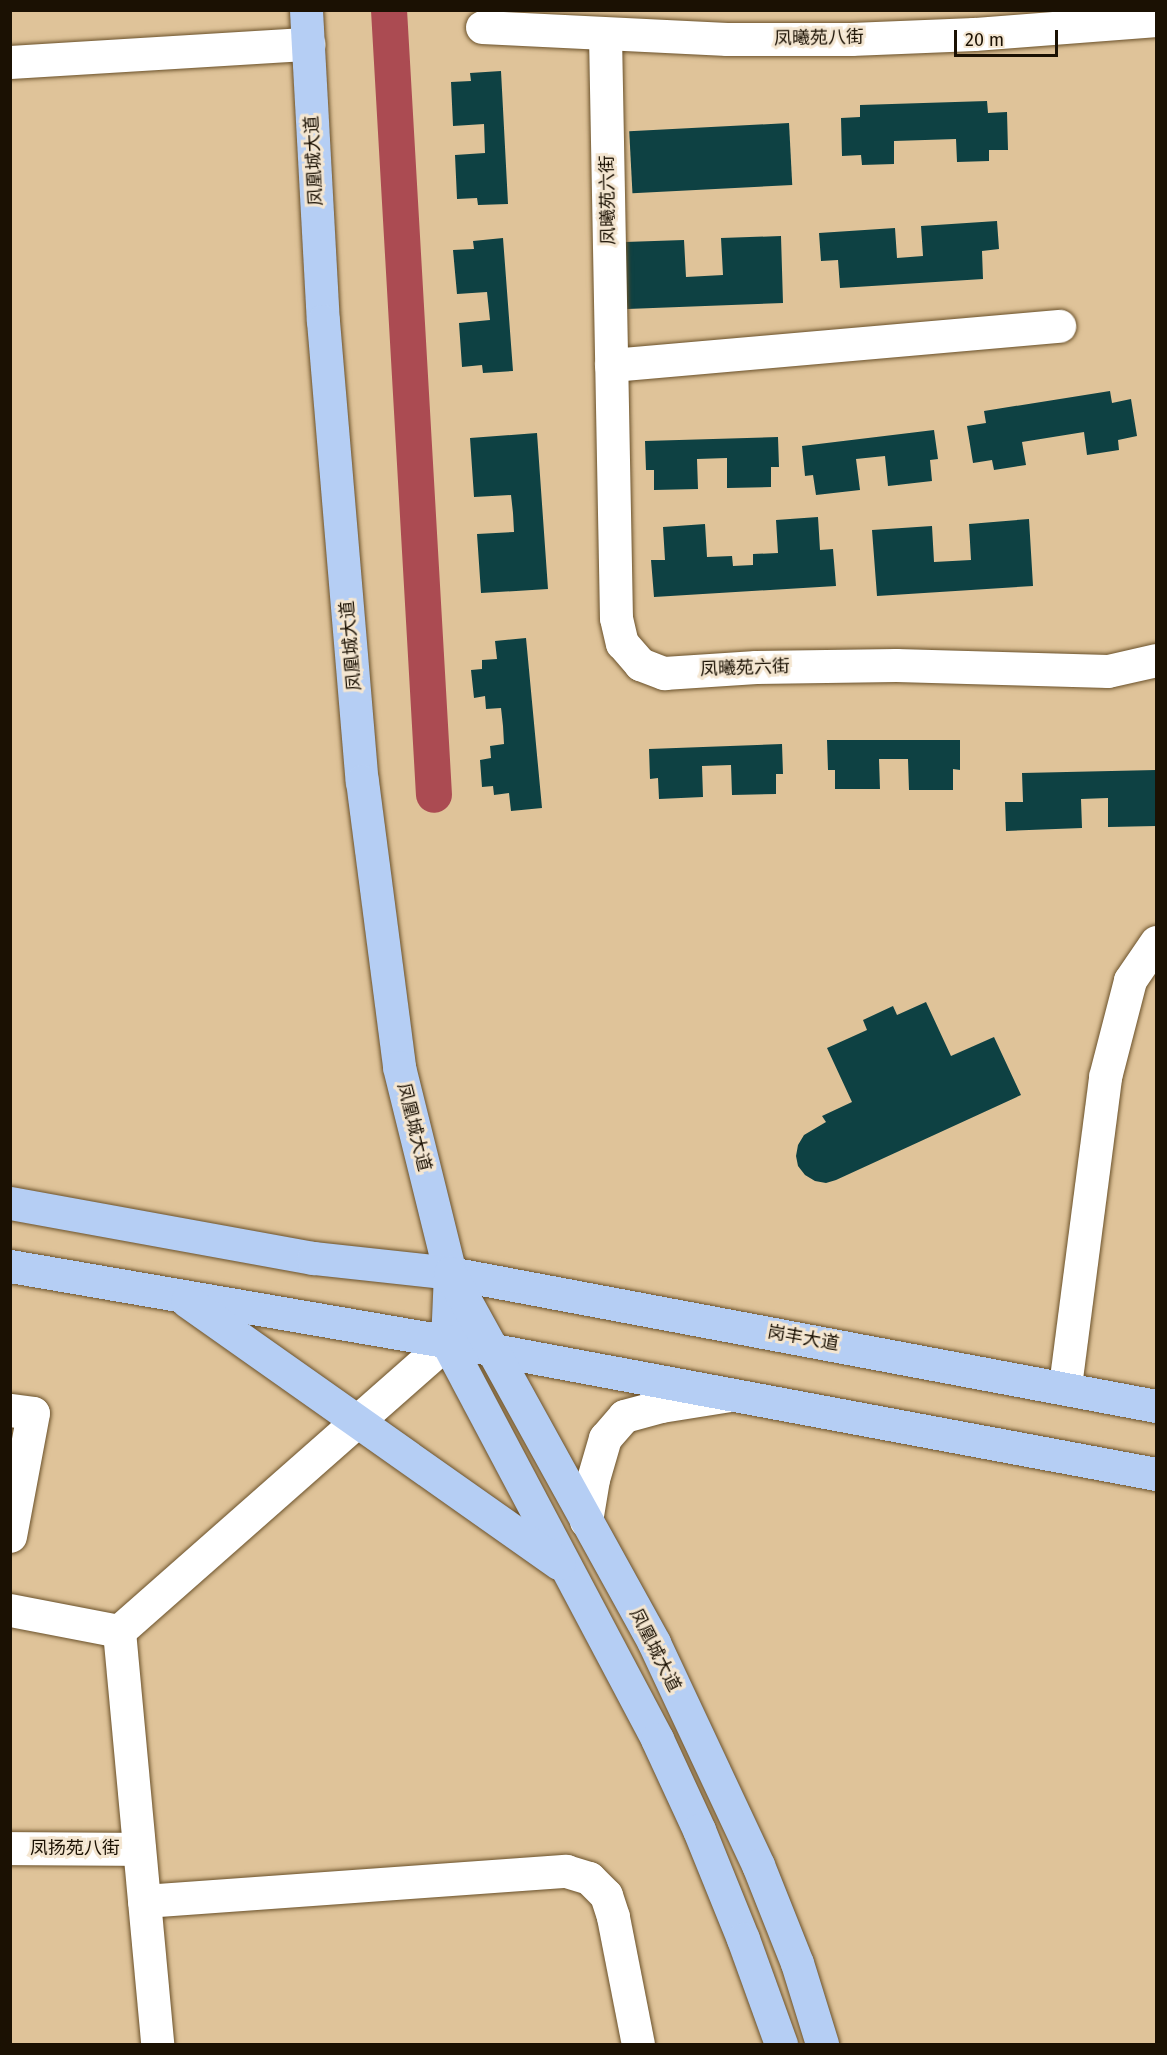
<!DOCTYPE html>
<html>
<head>
<meta charset="utf-8">
<style>
  body { margin:0 }
  #map { position:relative; width:1167px; height:2055px; overflow:hidden; background:#dfc399; font-family:"Fira Sans","Noto Sans SC",sans-serif }
  div>[style] { position:absolute }
  [style*='--x'] { left:calc(var(--x)*1px); top:calc(var(--y)*1px); width:calc(var(--w)*1px); rotate:calc(var(--a)*1deg) }
  .canal>* { height:36px; margin:-18px; padding:0 18px; transform-origin:18px; border-radius:18px; background:#ab4b52 }
  .building>* { inset:0; background:#0e4143; transform-origin:0 0 }
  .roads { filter:drop-shadow(0 0 2px #6a512a) drop-shadow(0 0 2px #6a512a) }
  .minor>* { height:33px; margin:-16.5px; padding:0 16.5px; transform-origin:16.5px; border-radius:16.5px; background:#fff }
  .major>* { height:33px; margin:-16.5px; padding:0 16.5px; transform-origin:16.5px; border-radius:16.5px; background:#b5cef4 }
  span { translate:-50% -50%; white-space:nowrap; text-align:center; line-height:1.15; -webkit-text-stroke:6px #f4e6d1; paint-order:stroke }
  .street-label { font-size:18px; color:#1b1103 }
  .frame { position:absolute; inset:0; border:12px solid #1b1103; pointer-events:none }
  .scale { position:absolute; left:954px; top:30px; width:104px; height:27px; box-sizing:border-box; border:3px solid #1b1103; border-top:0; padding-left:8px; font-size:18px; line-height:21px; white-space:nowrap; color:#1b1103; -webkit-text-stroke:4px #f4e6d1; paint-order:stroke }
</style>
</head>
<body>
<div id="map">
  <div class="canal">
    <div style="--x:389;--y:10;--w:786;--a:86.72"></div>
  </div>
  <div class="building">
    <div style="clip-path:polygon(501px 71px,508px 204px,478px 205px,477px 198px,457px 199px,455px 155px,485px 153px,484px 124px,453px 126px,451px 82px,471px 81px,470px 73px)"></div>
    <div style="clip-path:polygon(987px 101px,988px 113px,1007px 112px,1008px 150px,989px 150px,989px 161px,957px 162px,956px 139px,894px 141px,894px 164px,862px 165px,861px 155px,842px 156px,841px 118px,860px 117px,860px 105px)"></div>
    <div style="left:789px;top:123px;width:62px;height:160px;rotate:87deg"></div>
    <div style="clip-path:polygon(997px 221px,999px 249px,982px 251px,983px 279px,840px 288px,838px 260px,821px 261px,819px 233px,895px 228px,897px 258px,923px 256px,921px 226px)"></div>
    <div style="clip-path:polygon(781px 236px,783px 303px,627px 309px,625px 242px,684px 240px,686px 277px,723px 275px,721px 238px)"></div>
    <div style="clip-path:polygon(503px 238px,513px 371px,483px 373px,482px 365px,462px 367px,459px 323px,490px 320px,487px 292px,457px 294px,453px 250px,474px 249px,473px 241px)"></div>
    <div style="clip-path:polygon(1110px 391px,1112px 403px,1131px 399px,1137px 436px,1118px 440px,1119px 450px,1087px 455px,1084px 432px,1022px 442px,1026px 465px,994px 470px,992px 460px,973px 463px,967px 426px,986px 423px,984px 411px)"></div>
    <div style="clip-path:polygon(934px 430px,938px 459px,930px 460px,932px 481px,888px 486px,885px 456px,856px 459px,860px 490px,816px 495px,813px 475px,805px 476px,802px 446px)"></div>
    <div style="clip-path:polygon(537px 433px,548px 589px,481px 593px,477px 534px,514px 532px,513px 513px,511px 495px,474px 497px,470px 438px)"></div>
    <div style="clip-path:polygon(778px 437px,779px 467px,771px 467px,771px 487px,727px 488px,727px 458px,697px 459px,698px 489px,654px 490px,654px 470px,646px 470px,645px 441px)"></div>
    <div style="clip-path:polygon(818px 517px,820px 550px,833px 549px,836px 586px,654px 597px,651px 560px,665px 560px,663px 527px,705px 524px,707px 557px,732px 556px,733px 566px,753px 565px,753px 554px,778px 553px,776px 520px)"></div>
    <div style="clip-path:polygon(1029px 519px,1033px 586px,877px 596px,872px 530px,932px 526px,934px 562px,971px 560px,969px 524px)"></div>
    <div style="clip-path:polygon(526px 638px,542px 808px,511px 811px,509px 793px,494px 795px,493px 786px,482px 787px,480px 760px,491px 758px,490px 746px,504px 744px,503px 726px,501px 708px,486px 709px,485px 696px,474px 698px,471px 670px,482px 669px,482px 660px,497px 659px,495px 641px)"></div>
    <div style="clip-path:polygon(827px 740px,960px 740px,960px 770px,953px 769px,953px 790px,909px 790px,908px 759px,879px 759px,880px 789px,835px 789px,835px 770px,828px 770px)"></div>
    <div style="clip-path:polygon(782px 744px,783px 774px,776px 774px,776px 794px,732px 795px,731px 765px,702px 766px,703px 797px,659px 799px,658px 778px,650px 779px,649px 749px)"></div>
    <div style="clip-path:polygon(1156px 770px,1156px 826px,1108px 827px,1108px 798px,1081px 799px,1082px 828px,1006px 831px,1005px 802px,1023px 802px,1022px 773px)"></div>
    <div style="clip-path:polygon(926px 1002px,951px 1056px,994px 1037px,1021px 1095px,836px 1180px,826px 1183px,815px 1181px,805px 1175px,798px 1166px,796px 1156px,798px 1145px,804px 1135px,826px 1122px,822px 1116px,852px 1102px,827px 1048px,867px 1030px,863px 1020px,893px 1006px,897px 1015px)"></div>
  </div>
  <div class="roads">
    <div class="minor">
      <div style="--x:482;--y:27;--w:245;--a:2.8"></div>
      <div style="--x:727;--y:39;--w:124;--a:0"></div>
      <div style="--x:851;--y:39;--w:123;--a:-2.3"></div>
      <div style="--x:974;--y:34;--w:183;--a:-4.4"></div>
      <div style="--x:605;--y:35;--w:583;--a:88.92"></div>
      <div style="--x:616;--y:618;--w:26;--a:77"></div>
      <div style="--x:622;--y:643;--w:28;--a:49"></div>
      <div style="--x:640;--y:664;--w:26;--a:21"></div>
      <div style="--x:664;--y:673;--w:92;--a:-3.7"></div>
      <div style="--x:756;--y:667;--w:140;--a:-0.8"></div>
      <div style="--x:896;--y:665;--w:212;--a:1.6"></div>
      <div style="--x:1108;--y:671;--w:49;--a:-12.9"></div>
      <div style="--x:10;--y:62;--w:299;--a:-3.5"></div>
      <div style="--x:611;--y:365;--w:450;--a:-5"></div>
      <div style="--x:1065;--y:1386;--w:312;--a:-82.6"></div>
      <div style="--x:1105;--y:1077;--w:100;--a:-75.5"></div>
      <div style="--x:1130;--y:980;--w:46;--a:-55.6"></div>
      <div style="--x:10;--y:1410;--w:23;--a:7"></div>
      <div style="--x:33;--y:1413;--w:125;--a:100.6"></div>
      <div style="--x:586;--y:1521;--w:43;--a:-80.5"></div>
      <div style="--x:593;--y:1479;--w:43;--a:-73.7"></div>
      <div style="--x:605;--y:1438;--w:29;--a:-49"></div>
      <div style="--x:624;--y:1416;--w:38;--a:-15"></div>
      <div style="--x:661;--y:1406;--w:70;--a:-9.1"></div>
      <div style="--x:10;--y:1610;--w:111;--a:10.9"></div>
      <div style="--x:119;--y:1631;--w:437;--a:-41.4"></div>
      <div style="--x:119;--y:1631;--w:415;--a:84.7"></div>
      <div style="--x:10;--y:1848;--w:129;--a:0.4"></div>
      <div style="--x:144;--y:1901;--w:423;--a:-4.1"></div>
      <div style="--x:566;--y:1871;--w:24;--a:17"></div>
      <div style="--x:589;--y:1878;--w:24;--a:45"></div>
      <div style="--x:606;--y:1895;--w:23;--a:72"></div>
      <div style="--x:613;--y:1917;--w:129;--a:78.9"></div>
    </div>
    <div class="major">
      <div style="--x:306;--y:10;--w:311;--a:86.9"></div>
      <div style="--x:323;--y:321;--w:462;--a:85.2"></div>
      <div style="--x:362;--y:781;--w:288;--a:82.6"></div>
      <div style="--x:399;--y:1067;--w:212;--a:76.1"></div>
      <div style="--x:450;--y:1273;--w:69;--a:92.5"></div>
      <div style="--x:447;--y:1342;--w:449;--a:62.1"></div>
      <div style="--x:657;--y:1739;--w:100;--a:65.2"></div>
      <div style="--x:699;--y:1830;--w:118;--a:68"></div>
      <div style="--x:743;--y:1939;--w:112;--a:70.1"></div>
      <div style="--x:10;--y:1203;--w:308;--a:10.3"></div>
      <div style="--x:313;--y:1258;--w:138;--a:6.2"></div>
      <div style="--x:450;--y:1273;--w:718;--a:10.67"></div>
      <div style="--x:10;--y:1266;--w:491;--a:9.8"></div>
      <div style="--x:494;--y:1350;--w:674;--a:10.61"></div>
      <div style="--x:450;--y:1273;--w:423;--a:61.1"></div>
      <div style="--x:654;--y:1643;--w:245;--a:64.9"></div>
      <div style="--x:758;--y:1865;--w:105;--a:68.3"></div>
      <div style="--x:797;--y:1963;--w:85;--a:72.8"></div>
      <div style="--x:187;--y:1301;--w:455;--a:35.2"></div>
    </div>
  </div>
  <div class="street-label">
    <span style="left:819px;top:38px;rotate:-1deg">凤曦苑八街</span>
    <span style="left:314px;top:161px;rotate:-93deg">凤凰城大道</span>
    <span style="left:608px;top:200px;rotate:-91deg">凤曦苑六街</span>
    <span style="left:351px;top:646px;rotate:-95deg">凤凰城大道</span>
    <span style="left:745px;top:668px;rotate:-2deg">凤曦苑六街</span>
    <span style="left:414px;top:1127px;rotate:76deg">凤凰城大道</span>
    <span style="left:803px;top:1338px;rotate:10deg">岗丰大道</span>
    <span style="left:655px;top:1650px;rotate:63deg">凤凰城大道</span>
    <span style="left:75px;top:1848px">凤扬苑八街</span>
  </div>
  <div class="frame"></div>
  <div class="scale">20 m</div>
</div>
</body>
</html>
